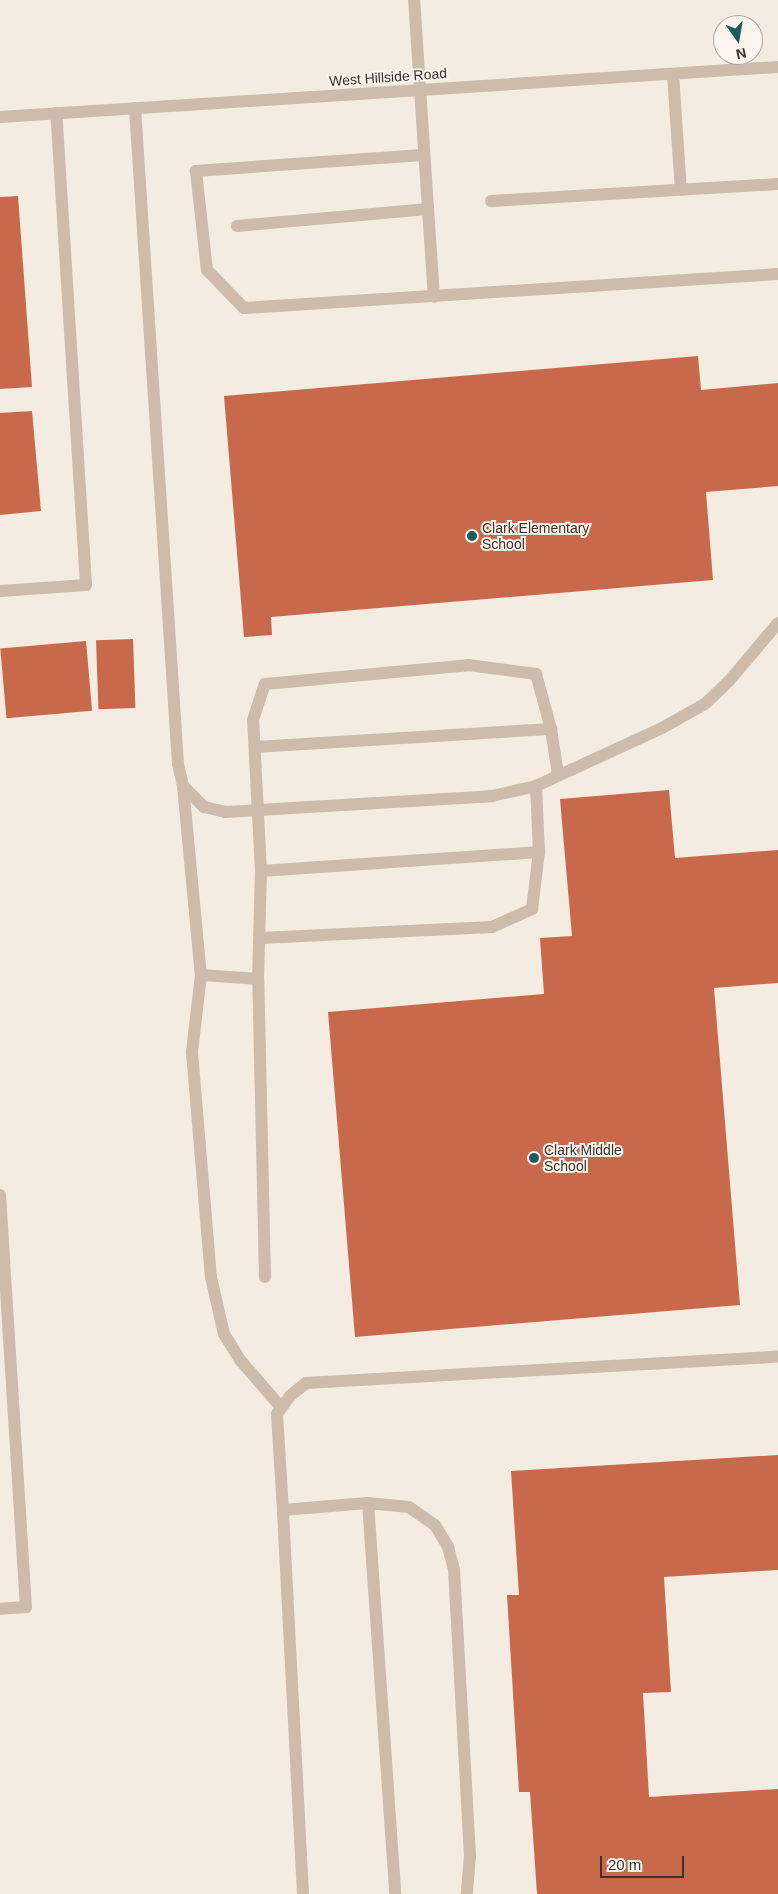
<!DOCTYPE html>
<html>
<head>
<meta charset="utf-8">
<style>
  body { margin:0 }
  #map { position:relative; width:778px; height:1894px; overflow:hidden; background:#f4ebe1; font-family:Helvetica,sans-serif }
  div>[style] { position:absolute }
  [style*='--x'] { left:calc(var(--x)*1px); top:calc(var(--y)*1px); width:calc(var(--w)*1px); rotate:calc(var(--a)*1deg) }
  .building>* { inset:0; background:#c8694b; transform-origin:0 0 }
  .minor>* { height:12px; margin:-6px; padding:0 6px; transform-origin:6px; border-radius:6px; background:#cdbbac }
  .dots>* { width:14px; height:14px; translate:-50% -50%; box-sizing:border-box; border:2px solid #fbf5ee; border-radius:50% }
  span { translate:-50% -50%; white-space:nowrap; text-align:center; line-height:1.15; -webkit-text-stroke:4px #fbf5ee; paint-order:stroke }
  .street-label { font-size:14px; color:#3b302b }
  .poi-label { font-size:14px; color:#3b302b }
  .left { translate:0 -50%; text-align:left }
  .north { position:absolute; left:713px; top:15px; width:50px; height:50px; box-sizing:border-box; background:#fbf5ee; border:1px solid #aea6a0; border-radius:50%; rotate:167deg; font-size:14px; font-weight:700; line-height:20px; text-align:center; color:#3b302b }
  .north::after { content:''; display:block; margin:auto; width:18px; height:22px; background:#1f5a5e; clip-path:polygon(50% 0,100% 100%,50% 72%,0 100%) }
  .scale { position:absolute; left:600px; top:1856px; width:84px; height:22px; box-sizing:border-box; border:2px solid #3b302b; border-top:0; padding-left:6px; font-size:15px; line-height:18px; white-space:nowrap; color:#3b302b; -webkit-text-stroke:4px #fbf5ee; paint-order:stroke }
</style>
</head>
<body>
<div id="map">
  <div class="building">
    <div style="clip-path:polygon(18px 196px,32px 387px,0 389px,0 197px)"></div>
    <div style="clip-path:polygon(698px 356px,701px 390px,778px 383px,778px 486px,706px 492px,713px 580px,271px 617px,272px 635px,244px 637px,224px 396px)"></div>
    <div style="clip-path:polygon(32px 411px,41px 511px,0 515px,0 413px)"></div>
    <div style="left:133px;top:639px;width:69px;height:37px;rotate:88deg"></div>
    <div style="left:86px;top:641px;width:70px;height:86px;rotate:85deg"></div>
    <div style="clip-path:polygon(669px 790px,675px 858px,778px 850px,778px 983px,714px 988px,740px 1305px,355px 1337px,328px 1012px,544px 994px,540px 938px,572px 936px,560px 799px)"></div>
    <div style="clip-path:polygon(778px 1455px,778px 1570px,664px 1577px,671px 1692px,643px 1693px,649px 1797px,778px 1789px,778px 1894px,537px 1894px,530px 1792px,519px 1792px,507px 1595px,519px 1595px,511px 1471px)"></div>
  </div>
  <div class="minor">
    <div style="--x:673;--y:74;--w:116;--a:86.1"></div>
    <div style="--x:135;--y:108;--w:657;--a:86.25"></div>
    <div style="--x:178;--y:764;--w:23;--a:77"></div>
    <div style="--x:183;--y:786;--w:30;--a:45"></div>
    <div style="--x:204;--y:807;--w:22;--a:13"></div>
    <div style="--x:225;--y:812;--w:267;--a:-3.4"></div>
    <div style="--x:492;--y:796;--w:45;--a:-12.8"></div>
    <div style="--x:536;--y:786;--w:139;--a:-24.7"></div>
    <div style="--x:662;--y:728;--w:49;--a:-29.2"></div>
    <div style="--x:705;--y:704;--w:33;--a:-44"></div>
    <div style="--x:729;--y:681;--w:76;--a:-49.8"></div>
    <div style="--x:0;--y:117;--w:780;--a:-3.68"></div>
    <div style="--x:423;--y:155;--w:228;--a:176"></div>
    <div style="--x:196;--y:171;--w:100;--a:83.7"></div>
    <div style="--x:207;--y:270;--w:53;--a:45.8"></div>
    <div style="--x:244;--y:308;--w:535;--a:-3.64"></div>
    <div style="--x:491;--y:201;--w:288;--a:-3.4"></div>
    <div style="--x:428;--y:209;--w:88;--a:86.1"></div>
    <div style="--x:237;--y:226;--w:192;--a:-5.1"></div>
    <div style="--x:428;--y:209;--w:209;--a:-93.8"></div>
    <div style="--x:0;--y:591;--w:86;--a:-4"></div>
    <div style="--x:86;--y:585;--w:473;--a:-93.6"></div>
    <div style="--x:255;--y:747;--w:297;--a:-3.5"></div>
    <div style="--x:183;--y:786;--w:190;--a:84.6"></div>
    <div style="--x:261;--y:871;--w:279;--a:-3.9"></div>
    <div style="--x:260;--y:938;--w:232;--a:-2.7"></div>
    <div style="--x:492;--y:927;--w:44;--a:-24.2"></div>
    <div style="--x:532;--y:909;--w:57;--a:-83"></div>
    <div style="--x:539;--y:852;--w:66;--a:-92.6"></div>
    <div style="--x:258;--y:979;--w:108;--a:-88.4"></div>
    <div style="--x:261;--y:871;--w:151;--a:-93"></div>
    <div style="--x:253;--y:720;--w:38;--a:-72"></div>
    <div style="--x:265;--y:684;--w:204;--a:-5.3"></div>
    <div style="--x:468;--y:665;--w:69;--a:7.5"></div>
    <div style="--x:536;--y:674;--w:57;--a:74.7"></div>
    <div style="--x:551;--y:729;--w:46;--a:81.2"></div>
    <div style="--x:0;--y:1195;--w:413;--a:86.4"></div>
    <div style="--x:26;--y:1607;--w:26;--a:176"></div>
    <div style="--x:265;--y:1277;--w:298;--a:-91.3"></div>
    <div style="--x:258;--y:979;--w:57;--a:-176"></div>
    <div style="--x:201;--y:975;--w:78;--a:96.7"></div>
    <div style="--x:192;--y:1052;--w:226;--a:85.2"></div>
    <div style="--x:211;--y:1277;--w:58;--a:77.2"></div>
    <div style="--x:224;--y:1334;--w:32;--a:58"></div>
    <div style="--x:241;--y:1361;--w:60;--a:49.1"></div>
    <div style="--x:368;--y:1503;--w:392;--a:86"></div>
    <div style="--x:283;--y:1510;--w:96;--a:-93.6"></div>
    <div style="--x:277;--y:1414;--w:22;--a:-54"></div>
    <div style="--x:290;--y:1396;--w:21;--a:-39"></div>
    <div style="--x:306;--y:1383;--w:473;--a:-3.2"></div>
    <div style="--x:303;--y:1894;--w:385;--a:-93"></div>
    <div style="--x:283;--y:1510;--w:85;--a:-4.7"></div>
    <div style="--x:368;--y:1503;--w:41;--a:5.6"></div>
    <div style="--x:409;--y:1507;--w:32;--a:35"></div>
    <div style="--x:435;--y:1525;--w:26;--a:59"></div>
    <div style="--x:448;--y:1547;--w:24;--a:75"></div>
    <div style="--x:454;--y:1570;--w:286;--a:86.8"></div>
    <div style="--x:470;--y:1856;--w:38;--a:95"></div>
  </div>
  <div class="dots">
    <div style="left:472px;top:536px;background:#1f5a5e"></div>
    <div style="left:534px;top:1158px;background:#1f5a5e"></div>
  </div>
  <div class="street-label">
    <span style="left:388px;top:77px;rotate:-4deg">West Hillside Road</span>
  </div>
  <div class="poi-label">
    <span class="left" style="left:482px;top:536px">Clark Elementary<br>School</span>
    <span class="left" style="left:544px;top:1158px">Clark Middle<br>School</span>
  </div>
  <div class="north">N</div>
  <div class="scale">20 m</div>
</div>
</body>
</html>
